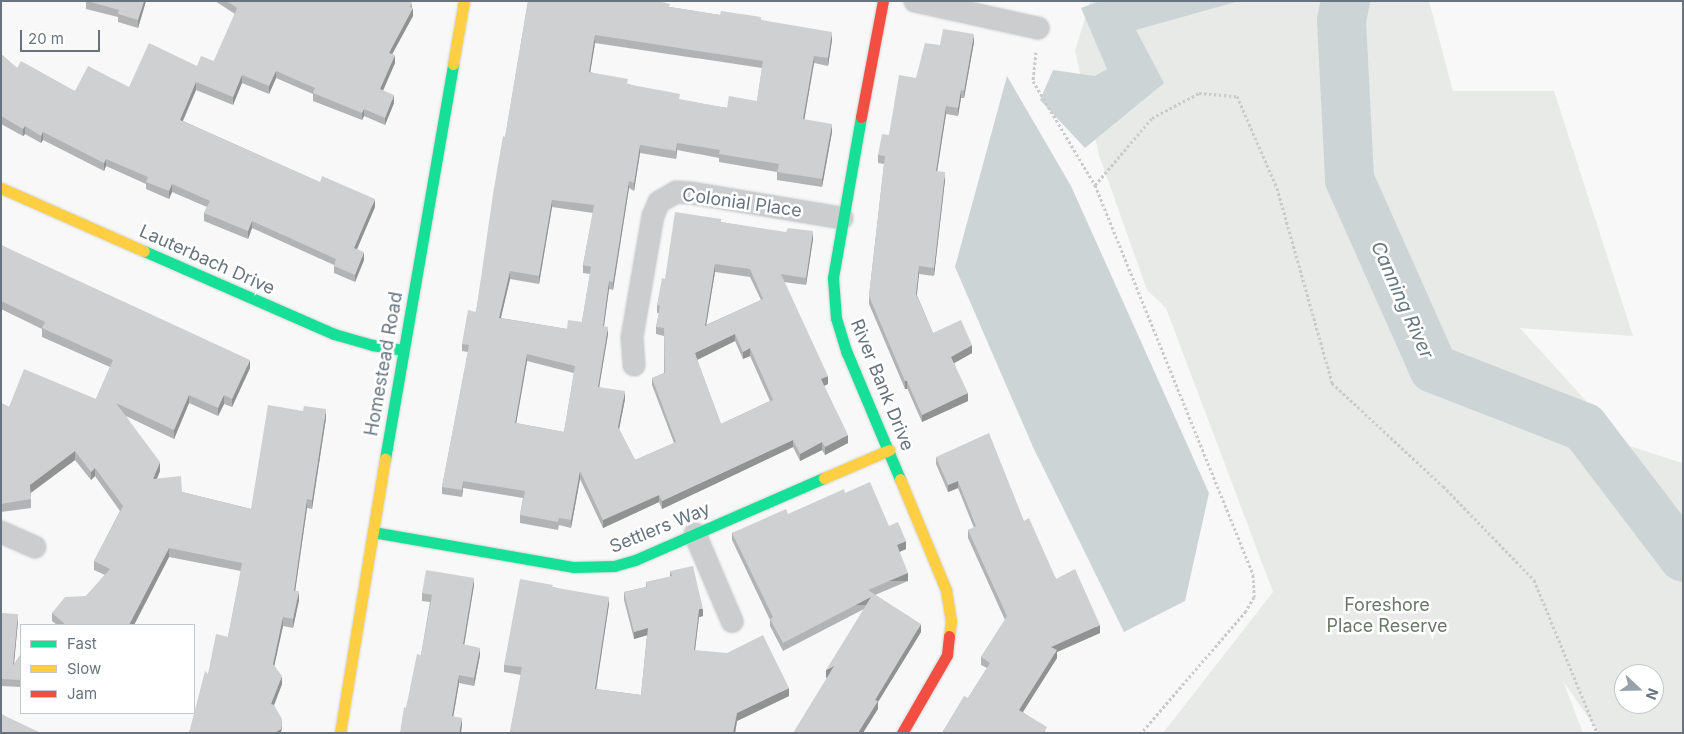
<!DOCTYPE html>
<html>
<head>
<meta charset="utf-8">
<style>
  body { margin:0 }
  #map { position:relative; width:1684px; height:734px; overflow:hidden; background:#f8f8f8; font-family:Inter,sans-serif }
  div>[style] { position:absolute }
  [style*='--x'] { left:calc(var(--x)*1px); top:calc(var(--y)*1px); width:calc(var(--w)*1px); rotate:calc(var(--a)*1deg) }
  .green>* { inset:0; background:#e7eae6 }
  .water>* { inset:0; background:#cdd4d6 }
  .river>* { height:49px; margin:-24.5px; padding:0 24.5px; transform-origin:24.5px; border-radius:24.5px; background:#cdd4d6 }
  .path>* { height:3px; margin-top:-1.5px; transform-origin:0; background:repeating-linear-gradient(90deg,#c9cacb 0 2.5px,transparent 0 5px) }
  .roads { filter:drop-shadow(0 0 1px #d4d5d6) drop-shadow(0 0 1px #d4d5d6) }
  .street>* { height:22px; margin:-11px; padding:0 11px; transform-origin:11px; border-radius:11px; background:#cbcdce }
  .fast>* { height:11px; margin:-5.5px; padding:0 5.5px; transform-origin:5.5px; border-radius:5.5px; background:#16e098 }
  .slow>* { height:11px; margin:-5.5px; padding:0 5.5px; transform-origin:5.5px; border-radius:5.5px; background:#ffcf43 }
  .jam>* { height:11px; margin:-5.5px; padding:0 5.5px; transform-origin:5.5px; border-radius:5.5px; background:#f24e42 }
  .wall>* { inset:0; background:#b2b3b4 }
  .shaded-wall>* { inset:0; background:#919292; transform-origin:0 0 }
  .building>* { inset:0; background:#cfd0d1 }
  span { translate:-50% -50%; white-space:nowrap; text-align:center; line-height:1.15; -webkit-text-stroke:5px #fff; paint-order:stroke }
  .street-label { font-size:18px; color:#67747f }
  .park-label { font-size:18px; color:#687866 }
  .water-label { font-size:19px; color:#67797f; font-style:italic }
  .frame { position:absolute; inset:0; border:2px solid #67747f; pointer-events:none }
  .legend { position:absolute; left:20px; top:624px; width:175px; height:90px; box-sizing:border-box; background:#fff; border:1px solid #c2c7cc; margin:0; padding:6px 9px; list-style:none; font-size:15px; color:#67747f }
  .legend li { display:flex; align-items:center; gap:10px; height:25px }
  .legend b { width:25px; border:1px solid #c2c7cc }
  .north { position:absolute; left:1614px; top:664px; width:50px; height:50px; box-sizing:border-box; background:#fff; border:1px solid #c2c7cc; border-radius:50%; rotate:111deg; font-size:14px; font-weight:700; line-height:20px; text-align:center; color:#67747f }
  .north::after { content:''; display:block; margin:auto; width:18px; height:22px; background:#9aa2a9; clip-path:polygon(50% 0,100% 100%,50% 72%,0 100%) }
  .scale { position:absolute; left:20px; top:30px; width:80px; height:22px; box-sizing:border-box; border:2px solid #67747f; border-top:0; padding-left:6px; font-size:15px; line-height:18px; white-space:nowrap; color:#67747f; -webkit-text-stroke:4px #fff; paint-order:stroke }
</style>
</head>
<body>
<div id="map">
  <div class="green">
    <div style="clip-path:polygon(evenodd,1090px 1px,1429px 1px,1453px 91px,1554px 91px,1633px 336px,1520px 328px,1626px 445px,1683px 463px,1683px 733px,1599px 733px,1563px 681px,1583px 733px,1163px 733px,1273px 592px,1166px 308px,1147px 290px,1099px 155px,1075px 51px,1090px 1px,1624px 674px,1654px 674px,1654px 704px,1624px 704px,1624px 674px)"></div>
  </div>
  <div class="water">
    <div style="clip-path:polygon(1100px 1px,1239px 1px,1136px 30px,1164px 83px,1085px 148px,1040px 100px,1053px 70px,1095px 76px,1107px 69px,1081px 8px)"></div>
    <div style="clip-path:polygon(1007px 76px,1071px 186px,1209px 493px,1185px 601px,1124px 632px,1033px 447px,955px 267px)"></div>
  </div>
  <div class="river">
    <div style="--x:1345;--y:1;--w:19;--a:102"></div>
    <div style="--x:1341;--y:20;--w:159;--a:87.1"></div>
    <div style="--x:1349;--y:179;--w:207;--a:66"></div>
    <div style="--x:1433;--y:368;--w:162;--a:21.3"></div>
    <div style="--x:1584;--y:427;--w:163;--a:52.7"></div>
  </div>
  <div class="path">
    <div style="--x:1036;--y:52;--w:29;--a:96"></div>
    <div style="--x:1033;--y:81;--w:121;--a:59.2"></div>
    <div style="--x:1095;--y:185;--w:421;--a:67.9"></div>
    <div style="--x:1253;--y:575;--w:22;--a:87"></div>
    <div style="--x:1254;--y:597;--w:16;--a:120"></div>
    <div style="--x:1246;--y:611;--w:161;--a:130.7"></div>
    <div style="--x:1095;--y:185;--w:88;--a:-49.6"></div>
    <div style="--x:1152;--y:118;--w:53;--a:-28"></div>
    <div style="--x:1199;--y:93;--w:38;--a:5"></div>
    <div style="--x:1237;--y:96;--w:100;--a:66.5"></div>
    <div style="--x:1277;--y:188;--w:203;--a:74.2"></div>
    <div style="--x:1332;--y:383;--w:151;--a:42.9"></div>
    <div style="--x:1443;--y:486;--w:131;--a:45.9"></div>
    <div style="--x:1534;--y:580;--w:165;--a:67.6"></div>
  </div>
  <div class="roads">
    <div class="street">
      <div style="--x:915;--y:1;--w:126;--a:12.4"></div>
      <div style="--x:634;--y:365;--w:28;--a:-94"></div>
      <div style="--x:632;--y:337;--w:123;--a:-80.2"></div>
      <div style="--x:653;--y:216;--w:15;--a:-67"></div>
      <div style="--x:659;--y:202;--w:20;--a:-30"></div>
      <div style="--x:676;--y:192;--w:15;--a:4"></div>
      <div style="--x:691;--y:193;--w:153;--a:9.4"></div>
      <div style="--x:1;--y:532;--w:37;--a:24"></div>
      <div style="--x:695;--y:534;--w:95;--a:67"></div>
    </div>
    <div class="fast">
      <div style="--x:861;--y:117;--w:163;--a:99.9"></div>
      <div style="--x:833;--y:278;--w:40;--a:85.7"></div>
      <div style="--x:836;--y:318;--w:37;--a:73"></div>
      <div style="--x:847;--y:353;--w:137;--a:67.2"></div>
      <div style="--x:144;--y:251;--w:207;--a:23.6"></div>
      <div style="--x:334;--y:334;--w:40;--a:16"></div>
      <div style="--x:372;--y:345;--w:31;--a:9"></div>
      <div style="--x:385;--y:459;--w:401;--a:-80.2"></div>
      <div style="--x:373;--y:532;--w:204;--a:9.9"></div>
      <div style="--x:574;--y:567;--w:40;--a:-1.4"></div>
      <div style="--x:614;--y:566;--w:22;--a:-16"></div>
      <div style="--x:635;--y:560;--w:206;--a:-23.5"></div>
    </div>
    <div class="slow">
      <div style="--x:453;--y:64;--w:64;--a:-80.1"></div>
      <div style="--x:1;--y:188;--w:156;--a:23.8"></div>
      <div style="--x:824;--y:478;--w:71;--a:-23.3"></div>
      <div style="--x:900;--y:479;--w:120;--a:67.5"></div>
      <div style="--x:946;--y:590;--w:32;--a:81"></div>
      <div style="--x:951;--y:622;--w:14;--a:98"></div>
      <div style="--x:340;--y:733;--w:278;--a:-80.7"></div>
    </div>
    <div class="jam">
      <div style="--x:861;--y:117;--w:118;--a:-79.3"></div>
      <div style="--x:902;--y:733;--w:90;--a:-60"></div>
      <div style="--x:947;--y:655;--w:19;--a:-84"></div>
    </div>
  </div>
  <div class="wall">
    <div style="clip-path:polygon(86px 1px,146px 1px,138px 28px,118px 22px,118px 17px,86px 9px)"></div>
    <div style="clip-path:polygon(215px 1px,409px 1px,412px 8px,413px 16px,392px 54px,395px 63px,383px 91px,394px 103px,385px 125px,364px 116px,362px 120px,313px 101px,313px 94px,276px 78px,269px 94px,242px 83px,233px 105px,196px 90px,183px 121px,375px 207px,357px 249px,364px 260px,355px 282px,334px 273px,334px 265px,252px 228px,248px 239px,204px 221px,204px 213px,207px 207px,172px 192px,169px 199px,146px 189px,146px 184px,106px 166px,104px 171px,43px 140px,41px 143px,25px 134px,23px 136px,1px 124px,1px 54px,17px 68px,75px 91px,129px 87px,214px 61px,235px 14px)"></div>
    <div style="clip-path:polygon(evenodd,528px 1px,670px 7px,720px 15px,761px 20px,832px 40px,828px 66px,814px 63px,804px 120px,832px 132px,822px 187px,777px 180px,777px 172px,719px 162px,719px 158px,677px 150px,676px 159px,640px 153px,634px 191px,629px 188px,613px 290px,609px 289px,604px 326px,608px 334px,599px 387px,625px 399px,619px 429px,635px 460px,674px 443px,652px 385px,652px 378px,664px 373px,664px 336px,656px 334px,656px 327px,659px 313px,657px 313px,657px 305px,665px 279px,721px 222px,813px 239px,806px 285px,784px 282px,828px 384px,824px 386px,848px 443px,825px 455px,822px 450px,800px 461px,793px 447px,662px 509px,659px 502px,603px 528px,580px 479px,571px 528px,559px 525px,558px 530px,520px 523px,520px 515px,523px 498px,463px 488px,462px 497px,442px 494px,442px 487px,468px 352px,462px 351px,462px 344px,476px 312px,528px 1px,595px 43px,762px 68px,757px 101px,727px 108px,680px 100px,628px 84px,590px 72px,595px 43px,528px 1px,552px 207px,593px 213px,583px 265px,583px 273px,590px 274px,582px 322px,567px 329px,501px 318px,510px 279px,539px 284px,552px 207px,528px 1px,715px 272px,750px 277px,761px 300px,706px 325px,715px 272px,528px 1px,735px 341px,743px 359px,750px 356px,770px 401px,721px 424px,697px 360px,735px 341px,528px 1px,527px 361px,574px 373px,564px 432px,516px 423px,527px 361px)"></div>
    <div style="clip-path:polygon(974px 42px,964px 98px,961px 98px,958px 116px,946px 114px,937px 171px,945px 180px,934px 276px,919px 274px,917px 295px,933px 333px,972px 353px,954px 363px,968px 401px,922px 422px,907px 388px,905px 389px,869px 304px,869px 296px,884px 164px,878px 163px,878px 155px,889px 135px,916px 78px,940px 45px)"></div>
    <div style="clip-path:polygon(1px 245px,250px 368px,232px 407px,224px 404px,218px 416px,189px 403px,174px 439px,126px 416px,160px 471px,157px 479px,182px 492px,251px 509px,326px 418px,312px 509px,307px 508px,295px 591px,299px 600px,293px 628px,283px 626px,274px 665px,282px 684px,274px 705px,282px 728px,281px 733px,189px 733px,208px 674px,228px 637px,241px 571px,169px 557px,134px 625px,57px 625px,52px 621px,52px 613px,86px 596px,105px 575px,94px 570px,94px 561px,120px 511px,95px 476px,91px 480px,75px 460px,31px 493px,31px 508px,1px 512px,1px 403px,9px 407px,96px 399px,110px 367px,42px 337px,42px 329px,1px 309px)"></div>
    <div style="clip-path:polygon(936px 457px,1024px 521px,1056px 579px,1100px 633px,1057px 652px,1057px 658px,1023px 712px,1047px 733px,943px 733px,943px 731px,968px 698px,987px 668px,981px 665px,981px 657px,1005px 620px,968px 538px,968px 530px,974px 528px,958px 488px,948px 492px,936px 464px)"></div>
    <div style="clip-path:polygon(788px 514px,889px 526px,906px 549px,899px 552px,908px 581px,875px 595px,921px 632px,878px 702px,878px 709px,827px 677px,826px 678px,864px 609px,783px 651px,770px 626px,770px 620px,732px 540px,732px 533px)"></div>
    <div style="clip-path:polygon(670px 571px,703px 616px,699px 617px,695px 650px,789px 696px,737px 721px,735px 733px,510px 733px,521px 675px,504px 672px,504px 665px,553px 587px,609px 604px,596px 689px,641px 695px,647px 635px,634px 639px,624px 600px,624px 592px,646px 587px,646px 582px,670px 577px)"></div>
    <div style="clip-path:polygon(474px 585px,464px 645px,480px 655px,474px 686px,459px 683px,453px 717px,462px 726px,406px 708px,421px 655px,430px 602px,422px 601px,422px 593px)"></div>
    <div style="clip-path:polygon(1px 613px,18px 621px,14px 664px,21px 654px,21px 687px,1px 686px)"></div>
  </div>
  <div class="shaded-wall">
    <div style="clip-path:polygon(144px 1px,146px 1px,138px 28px,138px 20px)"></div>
    <div style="clip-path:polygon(412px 3px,411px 11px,413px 8px,413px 16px,389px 60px,389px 53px,410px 7px)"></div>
    <div style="clip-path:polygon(832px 32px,832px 40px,828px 66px,828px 58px)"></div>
    <div style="clip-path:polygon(974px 34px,974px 42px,964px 98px,964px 91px)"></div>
    <div style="clip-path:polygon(595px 35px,595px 43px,589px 80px,589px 72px)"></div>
    <div style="clip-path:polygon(395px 55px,395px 63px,380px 97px,380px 89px)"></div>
    <div style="clip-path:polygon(814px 56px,814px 63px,803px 127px,803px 119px)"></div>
    <div style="clip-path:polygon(276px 71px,276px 78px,269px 94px,269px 86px)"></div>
    <div style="clip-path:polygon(242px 75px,242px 83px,233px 105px,233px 97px)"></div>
    <div style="clip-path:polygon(196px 82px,196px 90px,180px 127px,180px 120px)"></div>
    <div style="clip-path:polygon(961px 90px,961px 98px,958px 116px,958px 108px)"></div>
    <div style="clip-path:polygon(394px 95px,394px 103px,385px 125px,385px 118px)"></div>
    <div style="clip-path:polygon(946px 106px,946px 114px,936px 179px,936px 171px)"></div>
    <div style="clip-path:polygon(364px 109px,364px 116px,362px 120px,362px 113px)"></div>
    <div style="clip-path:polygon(832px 124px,832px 132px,822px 187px,822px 179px)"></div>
    <div style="clip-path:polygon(25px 126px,25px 134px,23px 136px,23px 129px)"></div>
    <div style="clip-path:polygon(43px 132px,43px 140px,41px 143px,41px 136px)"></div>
    <div style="clip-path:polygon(677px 143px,677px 150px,676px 159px,676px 151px)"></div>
    <div style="clip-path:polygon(640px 145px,640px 153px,634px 191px,634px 183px)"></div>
    <div style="clip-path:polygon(106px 159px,106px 166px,104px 171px,104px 163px)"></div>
    <div style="clip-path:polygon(945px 172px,945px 180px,934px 276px,934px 268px)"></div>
    <div style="clip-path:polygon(629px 181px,629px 188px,613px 290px,613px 282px)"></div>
    <div style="clip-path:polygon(172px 184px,172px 192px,169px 199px,169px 191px)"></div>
    <div style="clip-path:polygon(375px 199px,375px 207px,354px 256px,354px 248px)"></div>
    <div style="clip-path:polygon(552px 200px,552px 207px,539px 284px,539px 276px)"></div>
    <div style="clip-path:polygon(252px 221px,252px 228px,248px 239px,248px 231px)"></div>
    <div style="clip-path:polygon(813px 231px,813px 239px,806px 285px,806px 278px)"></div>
    <div style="clip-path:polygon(364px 252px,364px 260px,355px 282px,355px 275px)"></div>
    <div style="clip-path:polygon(715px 264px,715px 272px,705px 333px,705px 326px)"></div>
    <div style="clip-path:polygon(919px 266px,919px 274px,916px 301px,916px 294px)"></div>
    <div style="clip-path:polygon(510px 271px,510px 279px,499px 325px,499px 318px)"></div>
    <div style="clip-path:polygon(609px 281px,609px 289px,603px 333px,603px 326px)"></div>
    <div style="clip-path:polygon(608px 327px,608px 334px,598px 394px,598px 387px)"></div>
    <div style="clip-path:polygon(735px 334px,735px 341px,695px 361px,695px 353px)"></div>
    <div style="clip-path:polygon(972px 345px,972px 353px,951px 365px,951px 357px)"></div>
    <div style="clip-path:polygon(750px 348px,750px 356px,743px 359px,743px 352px)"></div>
    <div style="clip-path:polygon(527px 354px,527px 361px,515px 430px,515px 423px)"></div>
    <div style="clip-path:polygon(250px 360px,250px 368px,232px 407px,232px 399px)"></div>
    <div style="clip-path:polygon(828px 376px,828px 384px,821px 387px,821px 379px)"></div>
    <div style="left:905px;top:381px;width:2px;height:8px"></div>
    <div style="clip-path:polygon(625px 391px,625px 399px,618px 435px,618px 427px)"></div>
    <div style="clip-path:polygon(968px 393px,968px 401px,922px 422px,922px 415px)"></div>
    <div style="clip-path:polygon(189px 395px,189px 403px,174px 439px,174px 430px)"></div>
    <div style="clip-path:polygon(224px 395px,224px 404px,218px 416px,218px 408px)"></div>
    <div style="clip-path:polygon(326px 409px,326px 418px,312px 509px,312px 500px)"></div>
    <div style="clip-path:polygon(848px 435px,848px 443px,825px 455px,825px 447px)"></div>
    <div style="clip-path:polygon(793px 440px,793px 447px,662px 509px,662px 501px)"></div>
    <div style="clip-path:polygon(822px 442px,822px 450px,800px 461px,800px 454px)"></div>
    <div style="clip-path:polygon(75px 451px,75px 460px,30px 493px,30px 485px)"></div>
    <div style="clip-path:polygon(160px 462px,160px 471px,153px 488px,153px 479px)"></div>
    <div style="clip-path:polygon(95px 468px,95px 476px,91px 480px,91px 472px)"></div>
    <div style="clip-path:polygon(580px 471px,580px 479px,571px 528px,571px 520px)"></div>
    <div style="clip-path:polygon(463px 481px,463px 488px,462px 497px,462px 490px)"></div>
    <div style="clip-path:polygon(958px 481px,958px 488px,948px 492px,948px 485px)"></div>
    <div style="clip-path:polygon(659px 495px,659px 502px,603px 528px,603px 520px)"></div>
    <div style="clip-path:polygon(307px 499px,307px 508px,294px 599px,294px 591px)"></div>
    <div style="clip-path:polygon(906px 541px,906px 549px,897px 553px,897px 545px)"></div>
    <div style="clip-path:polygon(169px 548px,169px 557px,134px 625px,129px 625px)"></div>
    <div style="left:908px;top:573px;width:8px;height:43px;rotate:90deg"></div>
    <div style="clip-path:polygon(474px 578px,474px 585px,463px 652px,463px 644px)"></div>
    <div style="clip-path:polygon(299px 591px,299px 600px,293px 628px,293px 619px)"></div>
    <div style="clip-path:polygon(609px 597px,609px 604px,595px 697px,595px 689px)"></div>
    <div style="left:871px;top:597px;width:8px;height:99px;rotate:90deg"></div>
    <div style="clip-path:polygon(699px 609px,703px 609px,703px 616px,699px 617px,694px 658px,694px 650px)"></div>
    <div style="clip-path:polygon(18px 614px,18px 621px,13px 673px,13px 665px)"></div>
    <div style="clip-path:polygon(283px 617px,283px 626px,273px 672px,273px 664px)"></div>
    <div style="clip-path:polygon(921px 624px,921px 632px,878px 702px,878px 709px,863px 733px,858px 733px,875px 700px)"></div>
    <div style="clip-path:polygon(1100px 625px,1100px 633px,1057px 652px,1057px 658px,1019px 718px,1019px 710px,1051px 647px)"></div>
    <div style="clip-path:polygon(648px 628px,648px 635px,634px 639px,634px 632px)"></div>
    <div style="clip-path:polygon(480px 648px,480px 655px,474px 686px,474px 678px)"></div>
    <div style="clip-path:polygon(834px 666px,834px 674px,826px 678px,826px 670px)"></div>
    <div style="clip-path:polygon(459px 675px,459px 683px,452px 724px,452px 716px)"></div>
    <div style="clip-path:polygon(282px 676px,282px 684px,271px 713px,271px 704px)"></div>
    <div style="clip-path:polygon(789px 688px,789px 696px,737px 721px,735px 733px,733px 733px,737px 713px)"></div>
    <div style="clip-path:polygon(462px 718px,462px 726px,461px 733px,459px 733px)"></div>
    <div style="clip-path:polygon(282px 719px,281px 733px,275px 733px)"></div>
  </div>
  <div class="building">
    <div style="clip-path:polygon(87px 1px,144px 1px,138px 20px,118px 14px,119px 10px)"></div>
    <div style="clip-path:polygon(227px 1px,409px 1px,412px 3px,410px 7px,413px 8px,389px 53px,395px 55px,380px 89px,394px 95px,385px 118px,364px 109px,362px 113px,313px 93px,315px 88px,276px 71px,269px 86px,242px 75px,233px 97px,196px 82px,180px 120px,320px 182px,322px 176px,375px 199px,354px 248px,364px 252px,355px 275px,334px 266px,336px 259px,252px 221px,248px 231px,204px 213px,210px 201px,172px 184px,169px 191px,146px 182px,148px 177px,106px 159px,104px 163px,43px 132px,41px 136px,25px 126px,23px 129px,1px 116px,1px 54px,17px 68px,21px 61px,75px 91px,88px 66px,129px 87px,149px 43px,197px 66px,201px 56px,214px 61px,237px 8px)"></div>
    <div style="clip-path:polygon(evenodd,528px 1px,658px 1px,670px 4px,669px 7px,720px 15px,721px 11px,761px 17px,761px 20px,832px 32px,828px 58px,814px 56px,803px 119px,832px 124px,822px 179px,777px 172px,779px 164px,719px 154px,720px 150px,677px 143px,676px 151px,640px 145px,634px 183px,629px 181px,613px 282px,609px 281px,603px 326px,608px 327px,598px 387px,625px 391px,618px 427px,635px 460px,676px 442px,652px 378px,665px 373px,664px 328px,656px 327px,660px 306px,657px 305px,662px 278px,665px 279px,675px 212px,721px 219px,721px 222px,786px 232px,788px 228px,813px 231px,806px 278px,781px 274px,828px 376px,821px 379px,848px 435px,825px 447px,822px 442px,800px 454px,793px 440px,662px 501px,659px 495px,603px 520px,580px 471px,571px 520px,559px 518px,558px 522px,520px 515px,525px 491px,463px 481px,462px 490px,442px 487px,469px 345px,462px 344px,468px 310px,476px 312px,494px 188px,503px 136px,505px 137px,528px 1px,595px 35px,763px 61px,757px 101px,729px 96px,727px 108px,679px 99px,680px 94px,627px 84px,628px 79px,589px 72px,595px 35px,528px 1px,552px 200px,594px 205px,583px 265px,591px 267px,582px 322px,568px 320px,567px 329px,499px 318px,510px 271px,539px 276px,552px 200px,528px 1px,715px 264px,750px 269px,763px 299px,705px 326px,715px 264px,528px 1px,735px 334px,743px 352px,750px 348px,773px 400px,721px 424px,695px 353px,735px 334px,528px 1px,527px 354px,575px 366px,564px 432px,515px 423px,527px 354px)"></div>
    <div style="clip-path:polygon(943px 29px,974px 34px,964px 91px,961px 90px,958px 108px,946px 106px,936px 171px,945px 172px,934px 268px,919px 266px,916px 294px,933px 333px,961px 320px,972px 345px,951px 357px,968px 393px,922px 415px,907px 381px,905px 381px,869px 296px,885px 156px,878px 155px,882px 134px,889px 135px,899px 75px,916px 78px,925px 43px,940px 45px)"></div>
    <div style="clip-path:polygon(1px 245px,250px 360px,232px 399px,224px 395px,218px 408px,189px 395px,174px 430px,116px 403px,160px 462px,153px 479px,181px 476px,182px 492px,251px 509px,268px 405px,303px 411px,304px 406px,326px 409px,312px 500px,307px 499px,294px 591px,299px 591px,293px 619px,283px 617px,273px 664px,282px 676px,271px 704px,274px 705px,282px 719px,281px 729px,275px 733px,189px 733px,205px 671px,208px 674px,216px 634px,228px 637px,242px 563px,169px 548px,129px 625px,66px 625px,52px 613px,65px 597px,86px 596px,110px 569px,94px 561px,123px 506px,95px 468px,91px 472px,75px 451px,30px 485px,31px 499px,1px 504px,1px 403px,9px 407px,24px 369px,96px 399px,113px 360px,42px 328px,45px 322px,1px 301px)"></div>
    <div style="clip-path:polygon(989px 433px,1024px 521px,1029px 518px,1056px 579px,1075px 569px,1100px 625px,1051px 647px,1057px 650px,1019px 710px,1047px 727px,1044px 733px,945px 733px,943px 731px,964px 696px,968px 698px,990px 663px,981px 657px,1007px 616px,968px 530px,976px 526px,958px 481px,948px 485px,936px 457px)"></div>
    <div style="clip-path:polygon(870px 482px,889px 526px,898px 522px,906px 541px,897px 545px,908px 573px,868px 590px,921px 624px,875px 700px,878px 701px,858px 733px,793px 733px,834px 666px,826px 670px,871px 597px,783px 643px,770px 619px,773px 617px,732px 533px,786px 509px,788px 514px,844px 489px,845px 493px)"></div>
    <div style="clip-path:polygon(693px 566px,703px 609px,699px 609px,694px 650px,727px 653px,763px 635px,789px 688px,737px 713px,733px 733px,519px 733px,510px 731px,522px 667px,504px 665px,520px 579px,553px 585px,552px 587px,609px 597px,595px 689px,641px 695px,648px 628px,634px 632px,624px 592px,647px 587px,646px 582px,672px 576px,670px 571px)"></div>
    <div style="clip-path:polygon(426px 570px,474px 578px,463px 644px,480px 648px,474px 678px,459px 675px,452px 716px,462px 718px,459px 733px,400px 733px,404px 707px,406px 708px,417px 654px,421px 655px,432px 595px,422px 593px)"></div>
    <div style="clip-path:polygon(1px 613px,18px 614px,13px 665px,21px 654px,21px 680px,1px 679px)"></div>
    <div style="clip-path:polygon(1px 714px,41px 733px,1px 733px)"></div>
  </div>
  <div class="street-label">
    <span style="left:742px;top:203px;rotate:8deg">Colonial Place</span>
    <span style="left:207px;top:260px;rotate:24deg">Lauterbach Drive</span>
    <span style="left:384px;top:364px;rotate:-80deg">Homestead Road</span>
    <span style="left:882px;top:385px;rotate:68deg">River Bank Drive</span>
    <span style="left:660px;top:528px;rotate:-22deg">Settlers Way</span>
  </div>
  <div class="park-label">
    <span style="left:1387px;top:616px">Foreshore<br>Place Reserve</span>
  </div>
  <div class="water-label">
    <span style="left:1402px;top:300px;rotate:66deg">Canning River</span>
  </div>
  <div class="frame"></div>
  <ul class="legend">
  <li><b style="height:6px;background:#16e098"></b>Fast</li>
  <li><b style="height:6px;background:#ffcf43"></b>Slow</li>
  <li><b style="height:6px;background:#f24e42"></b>Jam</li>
  </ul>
  <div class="north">N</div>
  <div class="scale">20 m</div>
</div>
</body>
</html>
